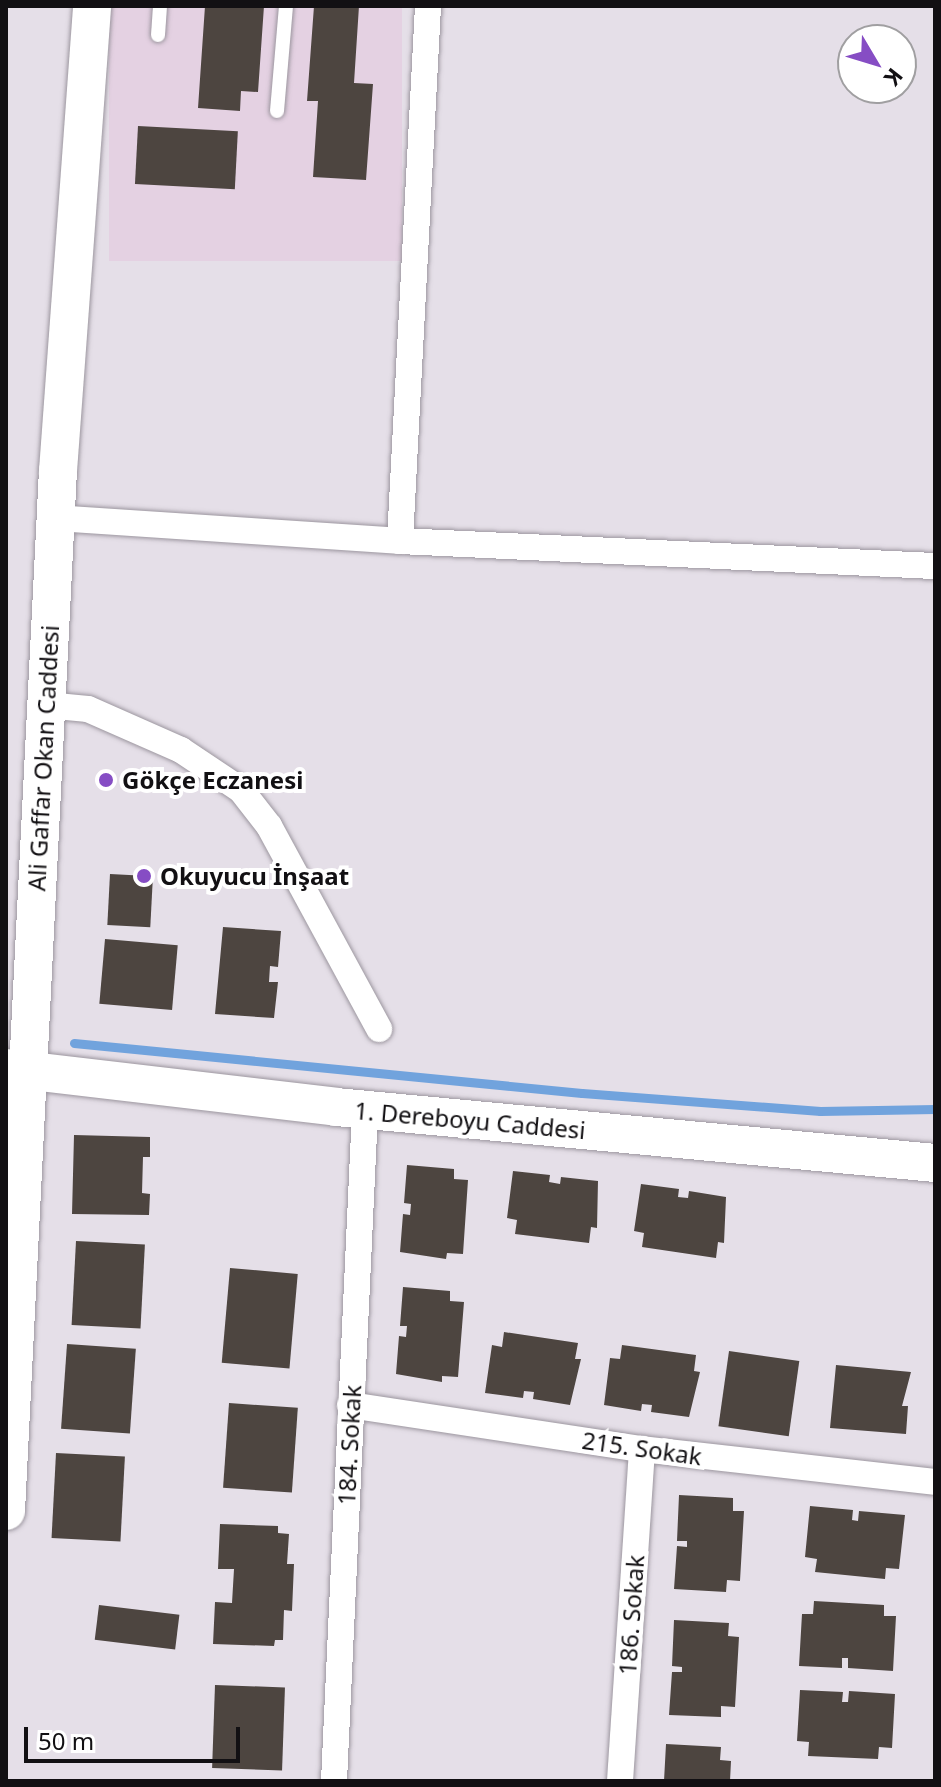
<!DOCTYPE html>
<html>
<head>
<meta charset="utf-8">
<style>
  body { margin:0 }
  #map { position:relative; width:941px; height:1787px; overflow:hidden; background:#e5dfe8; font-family:"Noto Sans",sans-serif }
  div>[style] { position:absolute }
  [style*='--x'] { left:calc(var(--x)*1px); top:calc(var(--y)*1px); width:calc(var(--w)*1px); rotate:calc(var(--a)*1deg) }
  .commercial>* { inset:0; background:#e4d1e2; transform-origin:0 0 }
  .stream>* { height:9px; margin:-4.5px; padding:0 4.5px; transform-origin:4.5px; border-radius:4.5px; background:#71a3dd }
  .building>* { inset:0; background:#4d4540; transform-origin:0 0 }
  .roads { filter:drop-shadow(0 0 2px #9c969f) drop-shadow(0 0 2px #9c969f) }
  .service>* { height:14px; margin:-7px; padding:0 7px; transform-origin:7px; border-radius:7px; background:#fff }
  .minor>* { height:26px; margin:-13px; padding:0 13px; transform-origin:13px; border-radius:13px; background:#fff }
  .secondary>* { height:38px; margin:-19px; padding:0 19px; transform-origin:19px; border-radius:19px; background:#fff }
  .dots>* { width:22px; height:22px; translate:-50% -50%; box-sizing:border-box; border:4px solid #fff; border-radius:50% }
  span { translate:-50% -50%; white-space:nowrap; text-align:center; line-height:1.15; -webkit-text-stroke:8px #fff; paint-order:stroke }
  .street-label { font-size:24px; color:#121013 }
  .poi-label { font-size:24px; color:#121013; font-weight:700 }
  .left { translate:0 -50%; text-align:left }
  .frame { position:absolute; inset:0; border:8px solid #121013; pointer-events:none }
  .north { position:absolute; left:837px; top:24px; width:80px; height:80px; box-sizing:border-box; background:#fff; border:2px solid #a09fa1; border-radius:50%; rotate:128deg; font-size:22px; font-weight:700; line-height:32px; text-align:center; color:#121013 }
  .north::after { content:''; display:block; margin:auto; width:28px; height:36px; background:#864dc4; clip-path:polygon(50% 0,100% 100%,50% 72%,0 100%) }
  .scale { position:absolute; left:24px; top:1727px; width:216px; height:36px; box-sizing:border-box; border:4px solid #121013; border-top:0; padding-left:10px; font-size:24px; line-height:28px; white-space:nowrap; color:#121013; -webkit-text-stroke:6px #fff; paint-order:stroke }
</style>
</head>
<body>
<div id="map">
  <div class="commercial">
    <div style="left:109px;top:6px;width:293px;height:255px"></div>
  </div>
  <div class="stream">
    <div style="--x:74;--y:1043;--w:510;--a:5.62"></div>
    <div style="--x:582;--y:1093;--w:239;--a:4.3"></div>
    <div style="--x:820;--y:1111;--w:115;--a:-1"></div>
  </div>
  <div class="building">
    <div style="clip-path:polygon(205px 6px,264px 6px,258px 92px,241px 91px,240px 111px,198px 108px)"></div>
    <div style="clip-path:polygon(314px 6px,359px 6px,354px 83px,373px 84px,366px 180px,313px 177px,318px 101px,307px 101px)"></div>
    <div style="left:138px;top:126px;width:100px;height:58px;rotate:3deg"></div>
    <div style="left:110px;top:874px;width:43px;height:51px;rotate:3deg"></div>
    <div style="clip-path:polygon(223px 927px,281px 931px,278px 967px,270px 966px,269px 982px,278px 982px,274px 1018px,215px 1014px)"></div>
    <div style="left:105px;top:939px;width:73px;height:65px;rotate:5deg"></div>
    <div style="clip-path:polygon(74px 1135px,150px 1137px,150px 1157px,143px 1157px,142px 1193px,150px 1194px,149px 1215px,72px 1214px)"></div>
    <div style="clip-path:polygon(407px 1165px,454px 1169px,454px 1179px,468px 1180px,463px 1254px,447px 1253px,446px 1259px,400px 1252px,403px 1214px,410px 1215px,411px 1204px,404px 1203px)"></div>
    <div style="clip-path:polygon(513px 1171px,550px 1175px,549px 1182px,560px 1184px,561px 1177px,598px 1181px,597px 1228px,591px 1227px,589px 1243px,515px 1234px,517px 1220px,507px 1218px)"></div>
    <div style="clip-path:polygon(641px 1184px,679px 1189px,678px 1197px,688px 1198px,689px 1191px,726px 1197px,724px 1243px,718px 1242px,716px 1258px,642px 1247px,644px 1233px,634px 1231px)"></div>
    <div style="left:76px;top:1241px;width:69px;height:84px;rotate:3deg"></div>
    <div style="left:230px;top:1268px;width:68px;height:95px;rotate:5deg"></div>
    <div style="clip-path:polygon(403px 1287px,450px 1291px,450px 1301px,464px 1302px,458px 1377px,442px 1376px,442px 1382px,396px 1374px,399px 1336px,406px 1337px,407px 1326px,400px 1326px)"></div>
    <div style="clip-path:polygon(504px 1332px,578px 1343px,575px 1359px,581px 1359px,570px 1405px,533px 1399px,534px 1392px,524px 1391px,523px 1398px,485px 1393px,492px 1345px,502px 1347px)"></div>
    <div style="left:67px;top:1344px;width:69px;height:85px;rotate:4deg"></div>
    <div style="clip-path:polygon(622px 1345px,696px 1355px,694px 1371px,700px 1372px,689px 1417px,651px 1412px,652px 1405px,642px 1404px,641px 1411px,604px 1405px,610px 1358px,620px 1359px)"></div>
    <div style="left:729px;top:1351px;width:71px;height:76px;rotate:8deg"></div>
    <div style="clip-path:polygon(836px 1365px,911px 1372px,902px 1406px,908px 1406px,906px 1434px,830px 1428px)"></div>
    <div style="left:229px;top:1403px;width:69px;height:85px;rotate:4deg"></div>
    <div style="left:56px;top:1453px;width:69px;height:85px;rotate:3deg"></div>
    <div style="clip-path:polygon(679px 1495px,733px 1498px,733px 1511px,744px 1511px,740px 1581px,727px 1580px,726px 1592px,674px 1589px,677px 1546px,687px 1547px,687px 1541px,677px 1541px)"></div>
    <div style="clip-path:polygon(810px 1506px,853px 1510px,852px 1520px,858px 1521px,859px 1511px,905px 1515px,899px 1569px,886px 1568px,885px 1579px,815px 1572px,817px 1559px,805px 1557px)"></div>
    <div style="clip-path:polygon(220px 1524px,278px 1526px,278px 1533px,289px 1534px,287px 1564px,294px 1564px,292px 1611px,284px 1610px,283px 1640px,275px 1640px,274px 1646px,213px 1644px,215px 1602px,232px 1603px,234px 1569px,218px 1569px)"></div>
    <div style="clip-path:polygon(814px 1601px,884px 1605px,884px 1616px,896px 1616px,893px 1671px,848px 1668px,848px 1658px,842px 1658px,842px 1668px,799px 1666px,802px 1614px,813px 1614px)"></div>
    <div style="left:99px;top:1605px;width:81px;height:35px;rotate:7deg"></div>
    <div style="clip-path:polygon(674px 1620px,729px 1623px,728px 1636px,739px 1637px,735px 1707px,721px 1706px,721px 1717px,669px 1715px,672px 1672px,682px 1672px,682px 1667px,672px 1666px)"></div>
    <div style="left:215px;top:1685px;width:70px;height:83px;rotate:2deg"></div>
    <div style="clip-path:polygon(800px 1690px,843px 1692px,842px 1702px,848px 1702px,849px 1691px,895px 1694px,892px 1748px,879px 1747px,878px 1759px,808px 1756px,809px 1742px,797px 1741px)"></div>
    <div style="clip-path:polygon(666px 1744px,721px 1747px,720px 1760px,731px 1761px,730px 1781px,664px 1781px)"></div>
  </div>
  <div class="roads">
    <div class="service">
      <div style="--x:158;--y:35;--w:29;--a:-86"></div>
      <div style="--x:277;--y:111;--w:105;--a:-85.1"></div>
    </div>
    <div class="minor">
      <div style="--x:428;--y:6;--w:536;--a:93"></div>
      <div style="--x:400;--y:541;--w:536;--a:2.68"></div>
      <div style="--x:55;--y:518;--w:346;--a:3.8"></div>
      <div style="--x:46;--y:705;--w:42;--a:5.4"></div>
      <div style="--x:88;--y:709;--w:102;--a:23.8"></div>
      <div style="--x:181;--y:750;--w:72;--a:33.7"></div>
      <div style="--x:241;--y:790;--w:46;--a:52.1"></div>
      <div style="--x:269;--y:826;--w:231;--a:61.5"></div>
      <div style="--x:350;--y:1405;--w:295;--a:8.6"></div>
      <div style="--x:642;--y:1449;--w:295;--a:6.4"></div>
      <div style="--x:334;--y:1781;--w:672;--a:-87.35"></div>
      <div style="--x:620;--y:1781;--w:333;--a:-86.2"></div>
    </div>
    <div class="secondary">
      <div style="--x:6;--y:1068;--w:332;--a:6.7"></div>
      <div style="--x:336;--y:1107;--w:602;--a:5.34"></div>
      <div style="--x:6;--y:1511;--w:1041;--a:-87.14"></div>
      <div style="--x:58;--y:471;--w:466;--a:-85.8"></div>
    </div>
  </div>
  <div class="dots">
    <div style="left:106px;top:780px;background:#864dc4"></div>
    <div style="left:144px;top:876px;background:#864dc4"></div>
  </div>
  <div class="street-label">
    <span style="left:43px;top:758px;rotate:-87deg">Ali Gaffar Okan Caddesi</span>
    <span style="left:470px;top:1120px;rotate:5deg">1. Dereboyu Caddesi</span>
    <span style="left:349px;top:1445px;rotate:-87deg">184. Sokak</span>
    <span style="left:642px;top:1448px;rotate:8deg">215. Sokak</span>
    <span style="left:631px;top:1615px;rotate:-86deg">186. Sokak</span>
  </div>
  <div class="poi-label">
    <span class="left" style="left:122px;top:780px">Gökçe Eczanesi</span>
    <span class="left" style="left:160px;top:876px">Okuyucu İnşaat</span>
  </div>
  <div class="frame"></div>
  <div class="north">K</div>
  <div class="scale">50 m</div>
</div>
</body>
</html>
